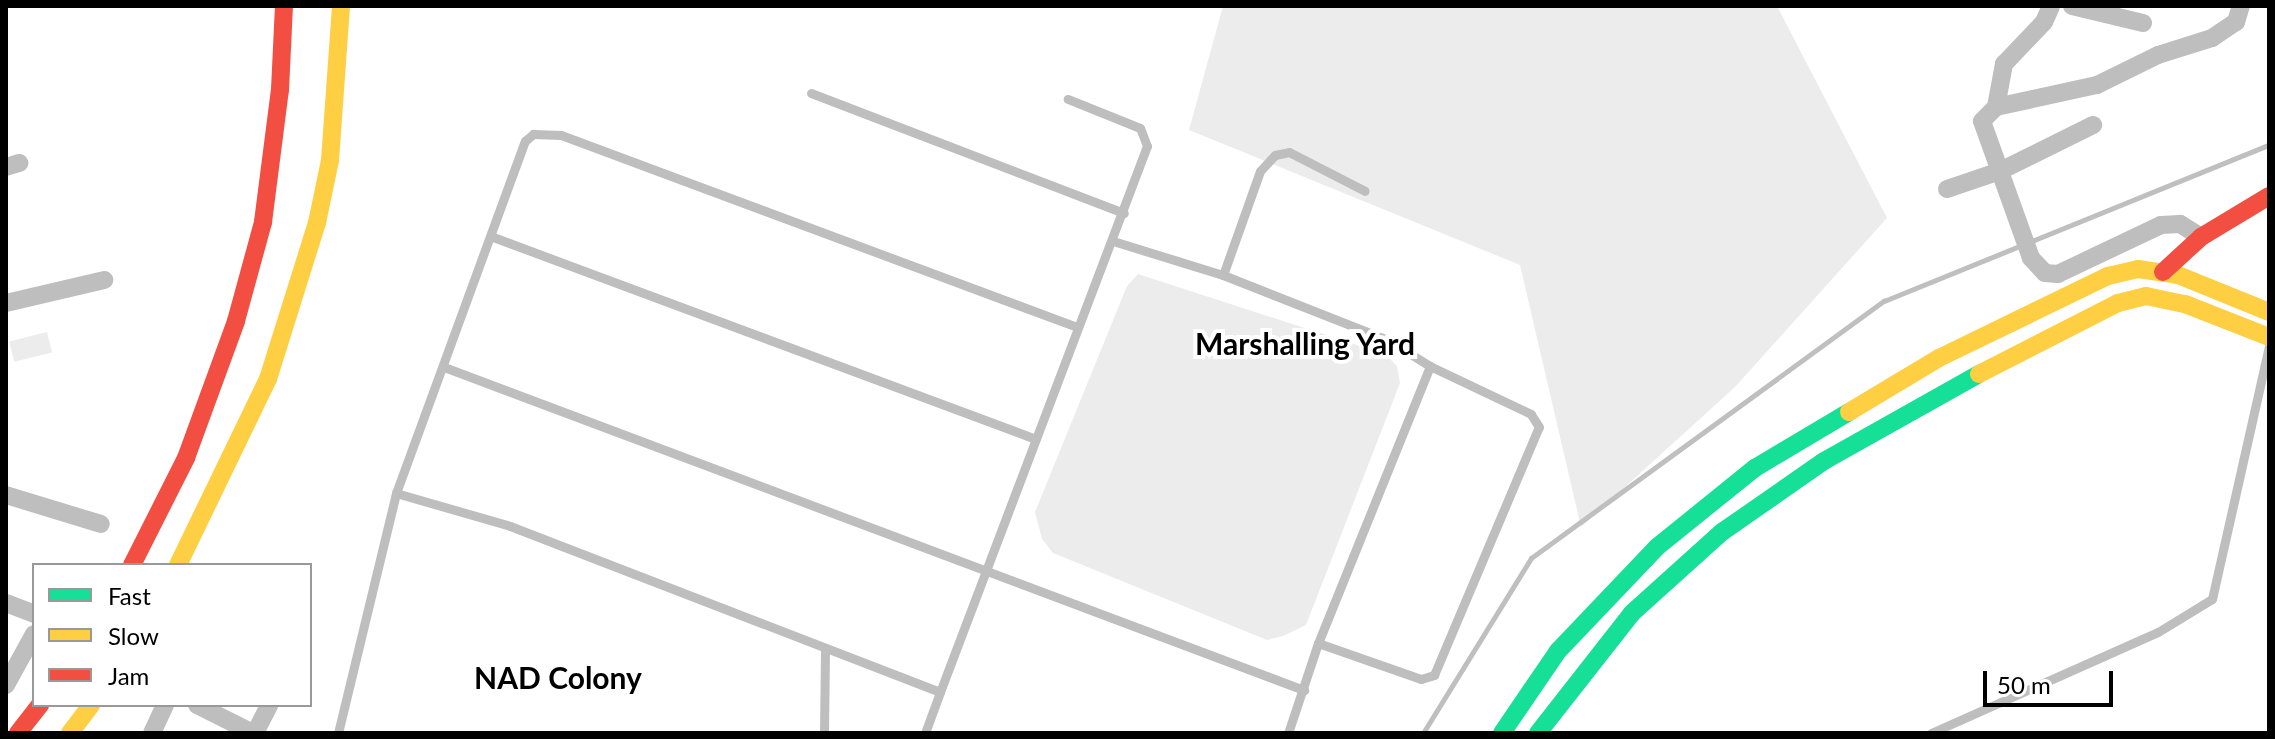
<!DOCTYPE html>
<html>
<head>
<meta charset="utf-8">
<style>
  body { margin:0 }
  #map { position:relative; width:2275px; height:739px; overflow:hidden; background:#fff; font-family:Lato,sans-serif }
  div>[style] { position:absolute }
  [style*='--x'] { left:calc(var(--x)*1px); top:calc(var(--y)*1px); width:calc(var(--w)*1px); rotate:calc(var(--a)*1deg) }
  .green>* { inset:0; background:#ececec; transform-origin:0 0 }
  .stream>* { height:5px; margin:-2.5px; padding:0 2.5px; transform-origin:2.5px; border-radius:2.5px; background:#bfbfbf }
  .lane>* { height:9px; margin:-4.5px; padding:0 4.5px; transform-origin:4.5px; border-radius:4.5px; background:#bebebe }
  .street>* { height:18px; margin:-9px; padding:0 9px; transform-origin:9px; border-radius:9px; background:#bebebe }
  .fast>* { height:18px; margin:-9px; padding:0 9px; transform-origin:9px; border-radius:9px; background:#16e098 }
  .slow>* { height:18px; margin:-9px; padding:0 9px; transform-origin:9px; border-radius:9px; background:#ffcf43 }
  .jam>* { height:18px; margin:-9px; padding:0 9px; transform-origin:9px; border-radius:9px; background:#f24e42 }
  span { translate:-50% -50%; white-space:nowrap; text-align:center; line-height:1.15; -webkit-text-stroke:8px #fff; paint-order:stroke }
  .neighbourhood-label { font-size:30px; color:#000; font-weight:700 }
  .frame { position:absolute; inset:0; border:8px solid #000; pointer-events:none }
  .legend { position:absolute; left:32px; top:563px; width:280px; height:144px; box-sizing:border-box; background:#fff; border:2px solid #999; margin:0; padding:10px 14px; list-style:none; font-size:24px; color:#000 }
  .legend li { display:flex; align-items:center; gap:16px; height:40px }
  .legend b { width:40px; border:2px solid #999 }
  .scale { position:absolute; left:1983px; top:671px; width:130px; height:36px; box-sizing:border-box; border:4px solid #000; border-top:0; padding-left:10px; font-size:24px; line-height:28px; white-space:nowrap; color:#000; -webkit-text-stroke:6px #fff; paint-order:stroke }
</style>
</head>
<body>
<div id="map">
  <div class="green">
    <div style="clip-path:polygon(1223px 6px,1777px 6px,1887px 218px,1735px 387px,1581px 527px,1520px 265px,1189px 130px)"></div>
    <div style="clip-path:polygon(1138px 274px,1385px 354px,1397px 366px,1400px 383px,1306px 625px,1283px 636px,1267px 640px,1053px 553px,1042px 539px,1035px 512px,1127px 286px)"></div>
    <div style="left:47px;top:332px;width:21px;height:39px;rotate:76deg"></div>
  </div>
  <div class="stream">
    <div style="--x:1423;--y:733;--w:206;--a:-58.3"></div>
    <div style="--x:1531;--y:558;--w:437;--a:-36.1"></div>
    <div style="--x:1884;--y:301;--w:415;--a:-22.1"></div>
  </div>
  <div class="lane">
    <div style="--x:811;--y:93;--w:335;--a:21"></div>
    <div style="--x:493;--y:237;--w:579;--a:20.41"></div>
    <div style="--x:1113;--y:241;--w:115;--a:17.2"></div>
    <div style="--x:1223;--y:275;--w:177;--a:21.5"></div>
    <div style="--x:1388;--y:340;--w:49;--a:31.8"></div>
    <div style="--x:1430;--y:366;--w:299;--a:112"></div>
    <div style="--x:1318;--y:643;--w:95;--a:108.4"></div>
    <div style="--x:1223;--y:275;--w:110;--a:-70.4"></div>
    <div style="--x:1260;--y:171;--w:22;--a:-47"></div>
    <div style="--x:1275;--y:155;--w:14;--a:-12"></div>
    <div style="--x:1289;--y:152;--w:85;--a:27.2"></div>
    <div style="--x:444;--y:367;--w:919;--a:20.59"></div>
    <div style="--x:396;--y:493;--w:375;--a:-69.9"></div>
    <div style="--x:525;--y:141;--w:11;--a:-41"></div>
    <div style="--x:533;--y:134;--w:28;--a:2"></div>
    <div style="--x:561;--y:135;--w:551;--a:20.41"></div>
    <div style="--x:1318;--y:643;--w:109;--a:19.3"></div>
    <div style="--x:1421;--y:679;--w:14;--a:-17"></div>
    <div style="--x:1434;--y:675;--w:269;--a:-67.1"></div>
    <div style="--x:1539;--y:427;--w:15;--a:-122"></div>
    <div style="--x:1531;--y:414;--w:112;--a:-154.6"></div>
    <div style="--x:338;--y:733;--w:247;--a:-76.4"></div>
    <div style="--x:396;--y:493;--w:119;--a:16.1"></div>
    <div style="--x:510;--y:526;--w:461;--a:21.1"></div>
    <div style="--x:940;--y:692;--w:584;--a:-69.24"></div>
    <div style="--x:1147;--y:146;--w:19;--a:-111"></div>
    <div style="--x:1140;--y:128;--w:78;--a:-158.1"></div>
    <div style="--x:824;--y:733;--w:84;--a:-89.3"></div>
    <div style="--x:925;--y:733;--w:44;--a:-69.9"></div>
    <div style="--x:1931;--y:733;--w:248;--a:-24"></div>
    <div style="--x:2158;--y:632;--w:63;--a:-31.4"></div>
    <div style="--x:2212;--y:599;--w:259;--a:-77.3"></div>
  </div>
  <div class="street">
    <div style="--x:2072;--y:6;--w:73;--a:13.5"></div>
    <div style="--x:1996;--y:107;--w:44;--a:-79.5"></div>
    <div style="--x:2004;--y:64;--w:58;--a:-46.4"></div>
    <div style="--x:2044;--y:22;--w:17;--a:-66"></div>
    <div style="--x:6;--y:167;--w:14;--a:-17"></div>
    <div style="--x:1947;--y:189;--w:56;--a:-18.8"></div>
    <div style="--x:2000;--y:171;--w:104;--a:-26.3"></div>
    <div style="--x:2201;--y:237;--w:25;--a:-148"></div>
    <div style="--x:2180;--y:224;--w:19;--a:177"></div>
    <div style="--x:2161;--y:225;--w:114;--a:154.6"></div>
    <div style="--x:2058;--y:274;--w:13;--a:-176"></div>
    <div style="--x:2045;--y:273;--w:21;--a:-133"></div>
    <div style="--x:2031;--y:258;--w:145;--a:-109.7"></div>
    <div style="--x:1982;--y:121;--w:20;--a:-45"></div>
    <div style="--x:1996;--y:107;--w:103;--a:-12.3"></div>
    <div style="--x:2097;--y:85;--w:68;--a:-26.2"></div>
    <div style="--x:2158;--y:55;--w:57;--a:-17.5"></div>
    <div style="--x:2212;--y:38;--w:29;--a:-34"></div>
    <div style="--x:2236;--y:22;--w:17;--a:-73"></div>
    <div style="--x:6;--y:303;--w:101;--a:-13.2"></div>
    <div style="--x:6;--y:495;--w:99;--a:17"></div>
    <div style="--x:6;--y:603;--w:30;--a:21"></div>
    <div style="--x:6;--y:685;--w:58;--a:-61.2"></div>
    <div style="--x:197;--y:705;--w:63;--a:26.6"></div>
    <div style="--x:152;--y:733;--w:31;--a:-65"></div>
    <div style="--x:255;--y:733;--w:31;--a:-63"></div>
  </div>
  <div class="fast">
    <div style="--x:1502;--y:733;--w:99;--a:-55.7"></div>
    <div style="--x:1558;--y:651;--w:144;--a:-46.4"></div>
    <div style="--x:1657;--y:547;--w:126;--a:-38.9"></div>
    <div style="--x:1755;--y:468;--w:109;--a:-30.8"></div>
    <div style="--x:1538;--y:733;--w:152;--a:-51.9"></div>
    <div style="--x:1632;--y:613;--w:121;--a:-42"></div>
    <div style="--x:1722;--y:532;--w:124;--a:-34.8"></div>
    <div style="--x:1824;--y:461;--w:178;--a:-29.3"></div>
  </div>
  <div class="slow">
    <div style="--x:1979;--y:374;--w:156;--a:-27.1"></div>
    <div style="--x:2118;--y:303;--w:29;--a:-14"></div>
    <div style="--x:2146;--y:296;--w:40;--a:12"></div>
    <div style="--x:2185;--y:304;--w:90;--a:21.4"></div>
    <div style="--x:1849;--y:412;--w:105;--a:-31"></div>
    <div style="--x:1939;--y:358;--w:188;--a:-25.9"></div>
    <div style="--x:2108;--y:276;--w:31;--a:-13"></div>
    <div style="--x:2138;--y:269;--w:40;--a:8.5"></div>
    <div style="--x:2178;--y:275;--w:98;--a:22.1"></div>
    <div style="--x:178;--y:565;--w:207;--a:-64.2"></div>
    <div style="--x:268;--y:379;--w:164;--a:-72.6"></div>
    <div style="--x:317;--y:223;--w:64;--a:-78.3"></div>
    <div style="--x:330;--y:160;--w:154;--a:-85.9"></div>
    <div style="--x:70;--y:733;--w:35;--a:-53"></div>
  </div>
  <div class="jam">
    <div style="--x:2163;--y:272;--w:52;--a:-42.6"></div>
    <div style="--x:2201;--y:237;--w:79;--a:-31.1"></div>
    <div style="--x:132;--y:565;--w:120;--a:-63.2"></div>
    <div style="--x:186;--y:458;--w:146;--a:-69.9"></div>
    <div style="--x:236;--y:321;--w:103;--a:-74.7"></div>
    <div style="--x:263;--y:222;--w:133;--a:-82.7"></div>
    <div style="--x:280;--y:90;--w:84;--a:-87.3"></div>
    <div style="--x:18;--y:733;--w:36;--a:-52"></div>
  </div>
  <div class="neighbourhood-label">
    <span style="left:1305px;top:343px">Marshalling Yard</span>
    <span style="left:558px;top:677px">NAD Colony</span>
  </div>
  <div class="frame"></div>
  <ul class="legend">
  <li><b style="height:10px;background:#16e098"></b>Fast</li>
  <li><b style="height:10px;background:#ffcf43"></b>Slow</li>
  <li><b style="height:10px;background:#f24e42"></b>Jam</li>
  </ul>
  <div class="scale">50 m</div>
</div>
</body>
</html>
